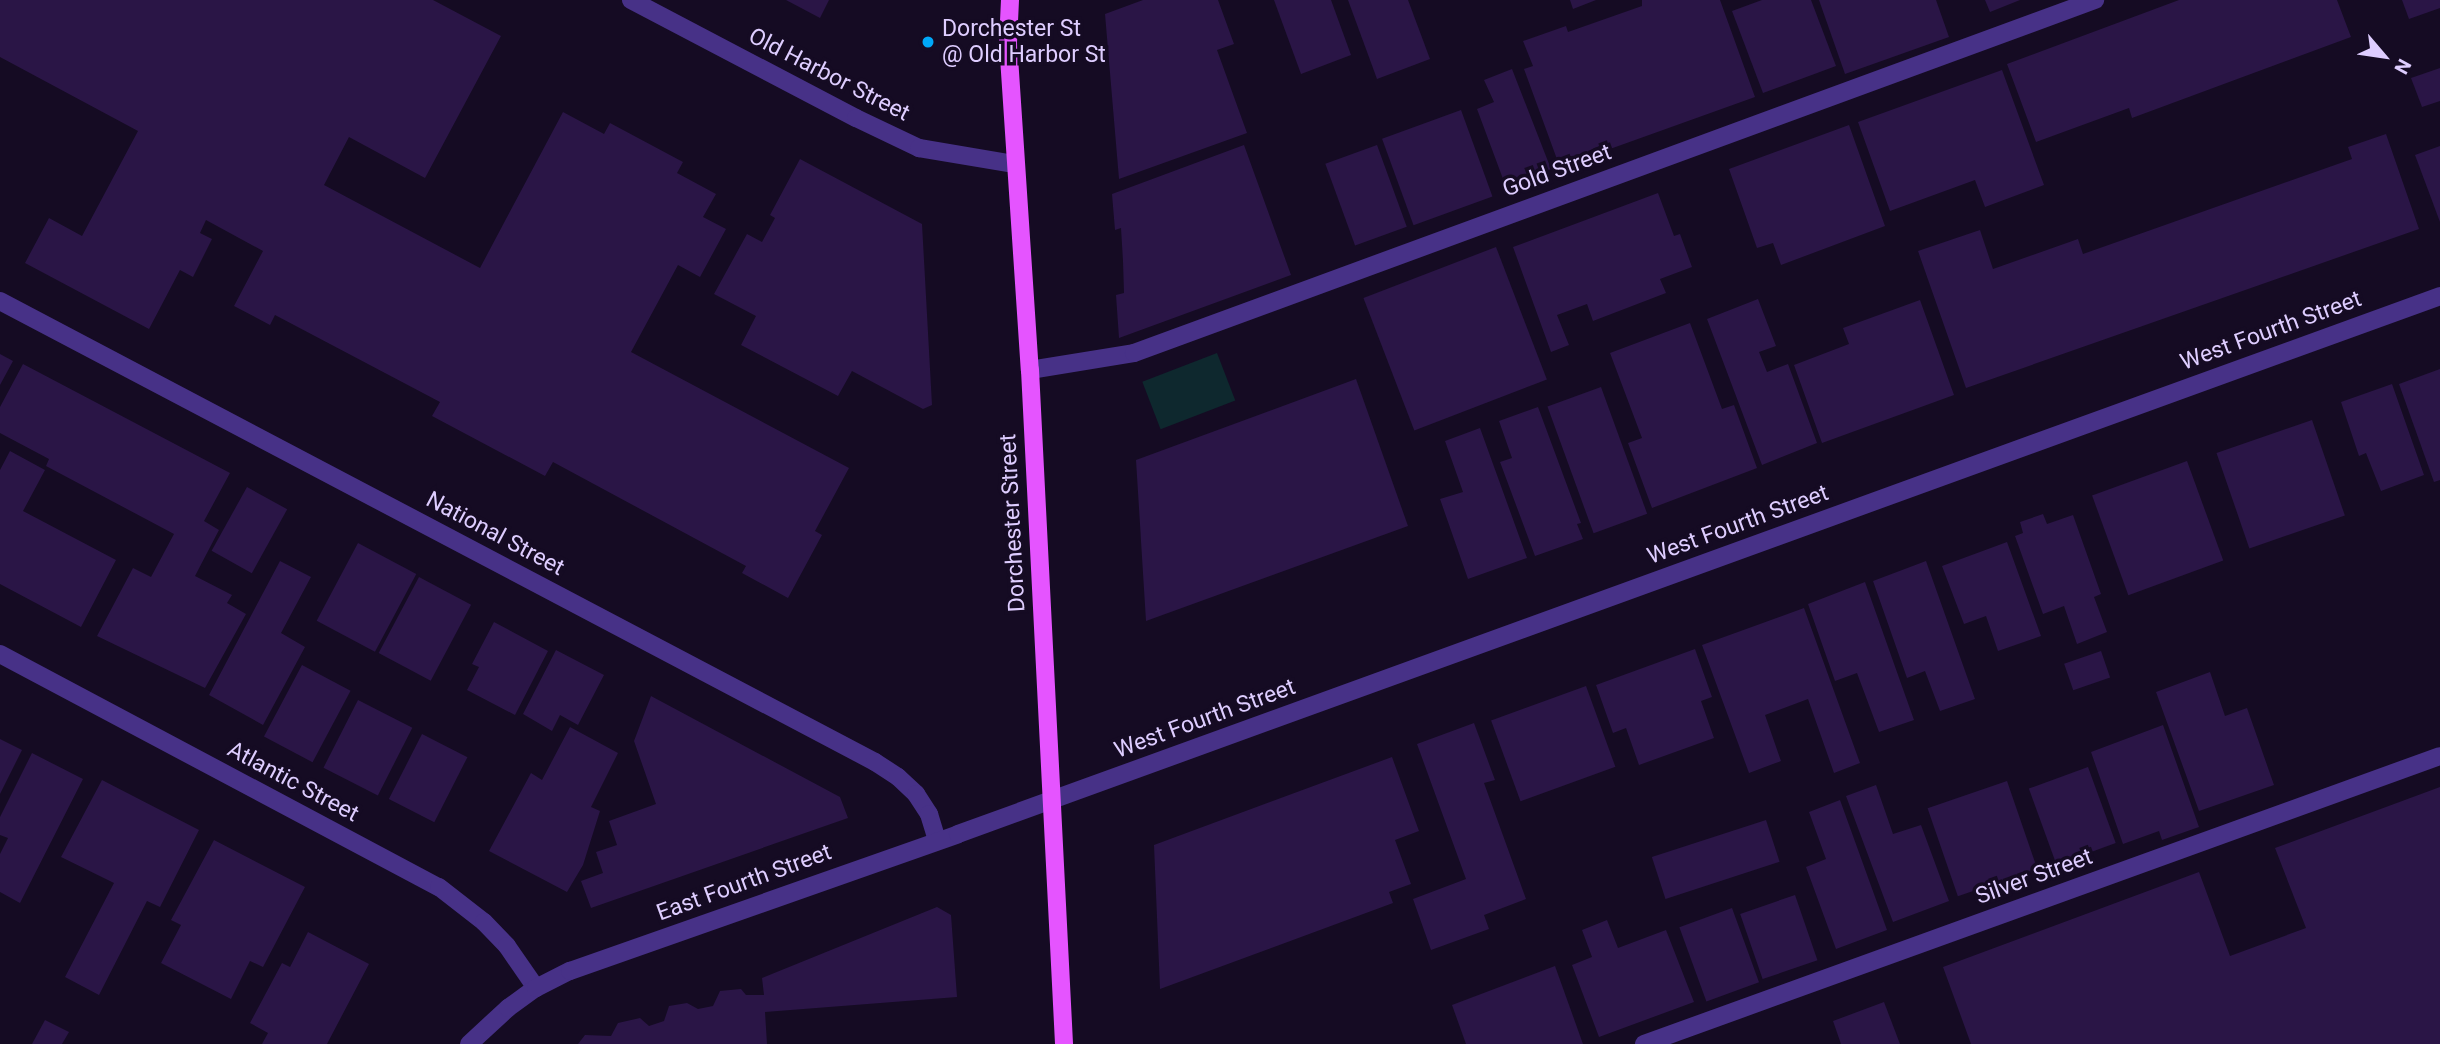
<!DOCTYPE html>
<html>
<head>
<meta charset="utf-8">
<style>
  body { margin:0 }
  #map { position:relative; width:2440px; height:1044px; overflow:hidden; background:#150b23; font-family:Roboto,sans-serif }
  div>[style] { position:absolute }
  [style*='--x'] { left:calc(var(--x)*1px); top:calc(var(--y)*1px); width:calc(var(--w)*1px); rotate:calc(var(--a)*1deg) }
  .green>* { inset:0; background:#0e282e; transform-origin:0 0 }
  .building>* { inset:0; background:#2a1546; transform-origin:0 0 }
  .minor>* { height:18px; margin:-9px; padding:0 9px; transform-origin:9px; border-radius:9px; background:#473187 }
  .major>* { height:18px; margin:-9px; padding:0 9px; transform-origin:9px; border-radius:9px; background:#e554ff }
  .dots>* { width:19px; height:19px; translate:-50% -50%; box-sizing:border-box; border:4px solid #150b23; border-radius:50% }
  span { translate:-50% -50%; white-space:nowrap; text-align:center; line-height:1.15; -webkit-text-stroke:7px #150b23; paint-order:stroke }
  .poi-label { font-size:23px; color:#decdff }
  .left { translate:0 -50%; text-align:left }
  .street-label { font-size:23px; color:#decdff }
  .north { position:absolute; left:2349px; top:21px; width:70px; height:70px; -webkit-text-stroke:5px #150b23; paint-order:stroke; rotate:119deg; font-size:19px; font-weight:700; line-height:28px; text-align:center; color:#decdff }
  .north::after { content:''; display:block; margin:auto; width:24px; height:32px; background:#decdff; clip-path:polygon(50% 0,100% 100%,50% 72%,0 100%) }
</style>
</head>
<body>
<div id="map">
  <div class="green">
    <div style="left:1217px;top:353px;width:51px;height:80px;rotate:69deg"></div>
  </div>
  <div class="building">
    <div style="clip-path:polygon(0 0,433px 0,501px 36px,425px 178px,349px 137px,324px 185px,480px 268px,563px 112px,604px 134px,610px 123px,683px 162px,677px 173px,716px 194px,703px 217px,726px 229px,700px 277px,678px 265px,631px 352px,849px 468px,815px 531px,822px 535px,788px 598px,742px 573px,746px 566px,553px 462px,545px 476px,432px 416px,440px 402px,275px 315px,270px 325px,234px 306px,263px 251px,206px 220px,200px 233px,212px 239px,193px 277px,180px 270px,149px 329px,25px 263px,49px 218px,82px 236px,138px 131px,0 57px)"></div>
    <div style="clip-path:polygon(786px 0,829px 0,820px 18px)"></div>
    <div style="clip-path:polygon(1143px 0,1218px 0,1234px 44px,1217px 50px,1247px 133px,1119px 179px,1105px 14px)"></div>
    <div style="clip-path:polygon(1274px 0,1331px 0,1351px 55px,1301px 74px)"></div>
    <div style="clip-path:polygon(1348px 0,1408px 0,1430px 59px,1377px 79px)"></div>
    <div style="clip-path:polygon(1570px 0,1596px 0,1573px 9px)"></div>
    <div style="clip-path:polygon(1642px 0,1720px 0,1755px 97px,1610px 149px,1607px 143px,1588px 151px,1591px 159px,1565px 167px,1563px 160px,1558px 162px,1524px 69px,1533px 66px,1523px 41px,1566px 26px,1568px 32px,1642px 6px)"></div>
    <div style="clip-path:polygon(1762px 0,1811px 0,1836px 66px,1763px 93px,1732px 11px)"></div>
    <div style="clip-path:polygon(1819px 0,1936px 0,1949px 37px,1845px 74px)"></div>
    <div style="clip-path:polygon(1985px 0,2020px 0,1990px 12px)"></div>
    <div style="clip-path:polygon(2179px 0,2337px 0,2351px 37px,2132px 118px,2129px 108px,2036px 142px,2007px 64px)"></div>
    <div style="clip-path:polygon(2402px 0,2440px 0,2440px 8px,2409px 19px)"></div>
    <div style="clip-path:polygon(2440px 68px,2440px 101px,2422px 107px,2411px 78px)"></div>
    <div style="clip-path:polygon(1512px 69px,1551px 169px,1506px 187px,1477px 109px,1494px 102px,1484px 80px)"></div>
    <div style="clip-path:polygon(2002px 70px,2044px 185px,1985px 207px,1975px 180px,1890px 211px,1858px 122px)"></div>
    <div style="left:1461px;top:110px;width:92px;height:84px;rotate:70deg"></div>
    <div style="clip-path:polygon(1849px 125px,1885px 226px,1781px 265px,1773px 243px,1757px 248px,1729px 169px)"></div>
    <div style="clip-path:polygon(2386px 134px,2419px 229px,1966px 388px,1918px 251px,1980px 230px,1993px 269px,2078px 239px,2083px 254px,2352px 159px,2348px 147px)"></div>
    <div style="clip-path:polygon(1244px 145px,1291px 275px,1119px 338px,1116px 295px,1124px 293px,1123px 261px,1121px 228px,1115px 230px,1112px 194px)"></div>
    <div style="left:1377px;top:145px;width:87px;height:55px;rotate:70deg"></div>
    <div style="clip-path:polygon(2440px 146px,2440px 222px,2415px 155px)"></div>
    <div style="clip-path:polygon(800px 159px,922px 224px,932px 405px,923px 409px,852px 371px,838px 396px,741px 345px,756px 316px,714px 294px,747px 234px,762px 242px,775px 218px,770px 215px)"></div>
    <div style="clip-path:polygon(1658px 193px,1674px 236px,1680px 234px,1692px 267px,1660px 279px,1666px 293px,1593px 321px,1587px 304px,1557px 315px,1569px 345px,1551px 352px,1513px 247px)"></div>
    <div style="left:1496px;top:247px;width:142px;height:142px;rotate:69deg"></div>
    <div style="clip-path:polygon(1758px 299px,1776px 346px,1759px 352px,1767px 372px,1788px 364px,1817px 443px,1762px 465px,1707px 319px)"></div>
    <div style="clip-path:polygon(1920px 300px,1954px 395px,1822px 443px,1794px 365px,1849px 344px,1843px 328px)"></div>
    <div style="clip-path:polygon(1690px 323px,1722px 409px,1734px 405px,1757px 468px,1652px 508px,1628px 443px,1642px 438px,1610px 353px)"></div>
    <div style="clip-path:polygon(0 354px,13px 361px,0 385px)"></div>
    <div style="clip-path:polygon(23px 364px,230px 473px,204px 521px,219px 530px,195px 576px,232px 595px,227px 603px,246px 614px,205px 688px,97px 636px,133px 568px,151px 577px,174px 534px,46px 466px,49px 459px,0 433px,0 407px)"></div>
    <div style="clip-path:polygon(2440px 369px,2440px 480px,2434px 482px,2399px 384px)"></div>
    <div style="clip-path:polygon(1356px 379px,1408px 526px,1146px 621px,1136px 460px)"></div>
    <div style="clip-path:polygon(2392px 384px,2424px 475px,2381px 491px,2366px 453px,2359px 456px,2341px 402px)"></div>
    <div style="left:1601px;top:387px;width:135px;height:57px;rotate:70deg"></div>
    <div style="clip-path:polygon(1538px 407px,1581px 523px,1577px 524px,1583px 539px,1535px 556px,1500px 462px,1512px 458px,1499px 421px)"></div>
    <div style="left:2312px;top:420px;width:101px;height:101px;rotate:71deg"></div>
    <div style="clip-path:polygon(1480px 428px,1527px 558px,1468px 579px,1440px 499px,1463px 492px,1445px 441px)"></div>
    <div style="clip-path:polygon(10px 451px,45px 470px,23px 511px,116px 560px,81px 627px,0 584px,0 470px)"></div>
    <div style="left:2187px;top:461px;width:106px;height:101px;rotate:70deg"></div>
    <div style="left:247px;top:487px;width:46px;height:73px;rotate:29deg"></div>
    <div style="clip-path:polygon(2043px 514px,2047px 524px,2073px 515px,2101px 594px,2094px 597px,2107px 632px,2077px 644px,2064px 606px,2043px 614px,2015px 536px,2023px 533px,2020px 522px)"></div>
    <div style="clip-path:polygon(2007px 542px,2041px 636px,1998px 651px,1986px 616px,1964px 624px,1942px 566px)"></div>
    <div style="left:358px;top:543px;width:66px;height:88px;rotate:28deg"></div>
    <div style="clip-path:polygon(280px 561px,311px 577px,281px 633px,305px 647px,263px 725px,209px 695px)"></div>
    <div style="clip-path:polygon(1926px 561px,1975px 699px,1940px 711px,1925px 671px,1907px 678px,1873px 581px)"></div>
    <div style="left:419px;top:577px;width:59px;height:86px;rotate:28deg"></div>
    <div style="clip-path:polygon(1865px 582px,1914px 720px,1879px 732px,1857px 673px,1835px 681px,1808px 604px)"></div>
    <div style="clip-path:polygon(1804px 608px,1860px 763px,1834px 773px,1808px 699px,1765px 715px,1781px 761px,1749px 773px,1702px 645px)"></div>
    <div style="clip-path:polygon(494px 622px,548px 651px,515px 715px,467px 690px,479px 667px,472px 664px)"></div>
    <div style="clip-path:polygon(1695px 649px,1712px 697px,1701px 701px,1714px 738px,1639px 765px,1626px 728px,1613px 733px,1596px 685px)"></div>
    <div style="clip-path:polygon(556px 650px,604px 675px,578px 725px,560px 715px,552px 731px,523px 714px)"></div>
    <div style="left:2101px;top:651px;width:28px;height:39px;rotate:71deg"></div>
    <div style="left:302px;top:665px;width:55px;height:81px;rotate:28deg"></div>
    <div style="clip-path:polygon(2210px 672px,2225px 716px,2247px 708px,2274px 785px,2199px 811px,2156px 692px)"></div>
    <div style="left:1586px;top:686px;width:86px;height:101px;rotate:70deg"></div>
    <div style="clip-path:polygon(651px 696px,840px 797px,848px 818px,591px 908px,581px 881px,603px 873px,596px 852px,617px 845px,609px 821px,656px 804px,634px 741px)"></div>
    <div style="left:358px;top:700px;width:61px;height:76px;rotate:27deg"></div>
    <div style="clip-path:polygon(1474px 723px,1495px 780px,1484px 783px,1526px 899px,1484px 915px,1489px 929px,1431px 950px,1413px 899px,1466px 879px,1417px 744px)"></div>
    <div style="clip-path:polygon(2163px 725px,2199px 827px,2162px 840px,2159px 831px,2123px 844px,2091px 752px)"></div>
    <div style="clip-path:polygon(570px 727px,618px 753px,591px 807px,600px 811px,583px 865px,567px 892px,489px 851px,531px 773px,542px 780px)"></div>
    <div style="left:422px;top:734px;width:51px;height:73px;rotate:27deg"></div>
    <div style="clip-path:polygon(0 739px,22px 750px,0 794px)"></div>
    <div style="clip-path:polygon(32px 753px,83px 779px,20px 903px,0 892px,0 854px,8px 838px,0 835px,0 817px)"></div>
    <div style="clip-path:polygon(1392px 757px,1419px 831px,1395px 840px,1411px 884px,1389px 892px,1393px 903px,1160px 989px,1154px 845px)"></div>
    <div style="left:2088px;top:767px;width:81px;height:63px;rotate:70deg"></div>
    <div style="clip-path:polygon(102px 780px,199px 830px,160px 907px,147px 901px,99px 995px,65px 977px,114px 883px,61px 857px)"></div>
    <div style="left:2007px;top:781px;width:93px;height:84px;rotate:71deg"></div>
    <div style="clip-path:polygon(1876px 785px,1893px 834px,1921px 825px,1949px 901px,1893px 922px,1846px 796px)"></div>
    <div style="clip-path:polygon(2440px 787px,2440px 1044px,1971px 1044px,1943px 967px,2199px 872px,2230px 956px,2306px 928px,2275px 848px)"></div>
    <div style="clip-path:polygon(1840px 800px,1887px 930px,1836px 949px,1806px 867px,1826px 859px,1809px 812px)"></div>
    <div style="left:1766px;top:820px;width:44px;height:120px;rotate:72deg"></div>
    <div style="clip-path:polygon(214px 840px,305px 887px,263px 967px,250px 961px,231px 999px,161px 963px,181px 925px,171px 920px)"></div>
    <div style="left:1795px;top:895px;width:69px;height:58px;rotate:71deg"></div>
    <div style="clip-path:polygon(937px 907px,951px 915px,957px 997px,765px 1012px,767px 1044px,578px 1044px,585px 1035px,611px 1036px,618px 1023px,640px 1018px,649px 1026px,664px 1021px,669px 1006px,687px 1003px,698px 1009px,713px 1006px,720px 991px,741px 989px,746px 995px,764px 995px,762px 978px)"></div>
    <div style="left:1732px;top:908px;width:79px;height:56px;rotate:70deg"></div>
    <div style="clip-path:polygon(1607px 920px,1618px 948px,1666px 930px,1694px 1002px,1599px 1037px,1572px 965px,1592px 957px,1582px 930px)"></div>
    <div style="clip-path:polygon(308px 932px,369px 964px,327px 1044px,262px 1044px,268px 1033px,250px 1023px,282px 963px,290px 967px)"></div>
    <div style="clip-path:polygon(1555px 966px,1583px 1044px,1466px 1044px,1452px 1005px)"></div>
    <div style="clip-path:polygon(1884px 1002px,1900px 1044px,1841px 1044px,1833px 1021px)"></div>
    <div style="clip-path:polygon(45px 1020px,69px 1032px,62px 1044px,32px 1044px)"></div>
  </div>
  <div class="minor">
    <div style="--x:631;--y:0;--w:254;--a:27.7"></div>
    <div style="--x:856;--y:118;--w:70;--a:25.5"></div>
    <div style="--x:919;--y:148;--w:97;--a:9.5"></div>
    <div style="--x:0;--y:301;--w:989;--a:27.78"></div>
    <div style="--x:875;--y:762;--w:27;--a:33"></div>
    <div style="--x:898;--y:777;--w:25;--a:43"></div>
    <div style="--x:916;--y:794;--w:24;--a:57"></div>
    <div style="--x:929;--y:814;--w:27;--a:73"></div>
    <div style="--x:1030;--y:370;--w:105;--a:-9.3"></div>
    <div style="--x:1134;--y:353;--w:1024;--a:-20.17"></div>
    <div style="--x:0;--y:654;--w:497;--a:28"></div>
    <div style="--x:439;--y:887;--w:57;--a:37.9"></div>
    <div style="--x:484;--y:922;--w:33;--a:46"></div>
    <div style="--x:507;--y:946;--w:51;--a:55.4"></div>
    <div style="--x:469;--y:1044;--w:53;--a:-42.7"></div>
    <div style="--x:508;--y:1008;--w:34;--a:-36"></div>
    <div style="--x:536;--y:988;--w:38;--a:-27"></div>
    <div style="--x:570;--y:971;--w:411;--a:-19.4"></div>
    <div style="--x:958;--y:834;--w:1577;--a:-19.95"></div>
    <div style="--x:1644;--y:1044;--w:846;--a:-19.89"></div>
  </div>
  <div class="major">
    <div style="--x:1010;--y:0;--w:42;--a:92.7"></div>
    <div style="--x:1008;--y:42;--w:329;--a:86.2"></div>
    <div style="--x:1030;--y:370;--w:675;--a:87.11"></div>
  </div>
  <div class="dots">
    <div style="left:928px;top:42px;background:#00a8f8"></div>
  </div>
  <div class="poi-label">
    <span class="left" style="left:942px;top:42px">Dorchester St<br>@ Old Harbor St</span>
  </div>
  <div class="street-label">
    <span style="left:829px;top:75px;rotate:27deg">Old Harbor Street</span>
    <span style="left:1557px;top:171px;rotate:-20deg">Gold Street</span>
    <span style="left:2271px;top:331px;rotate:-20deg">West Fourth Street</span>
    <span style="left:1013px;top:523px;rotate:-93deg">Dorchester Street</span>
    <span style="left:1738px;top:525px;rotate:-20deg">West Fourth Street</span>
    <span style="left:495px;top:534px;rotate:28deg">National Street</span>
    <span style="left:1205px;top:719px;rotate:-20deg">West Fourth Street</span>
    <span style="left:293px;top:782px;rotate:28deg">Atlantic Street</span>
    <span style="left:2034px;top:877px;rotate:-20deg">Silver Street</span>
    <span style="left:744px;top:883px;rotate:-20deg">East Fourth Street</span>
  </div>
  <div class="north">N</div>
</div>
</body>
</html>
